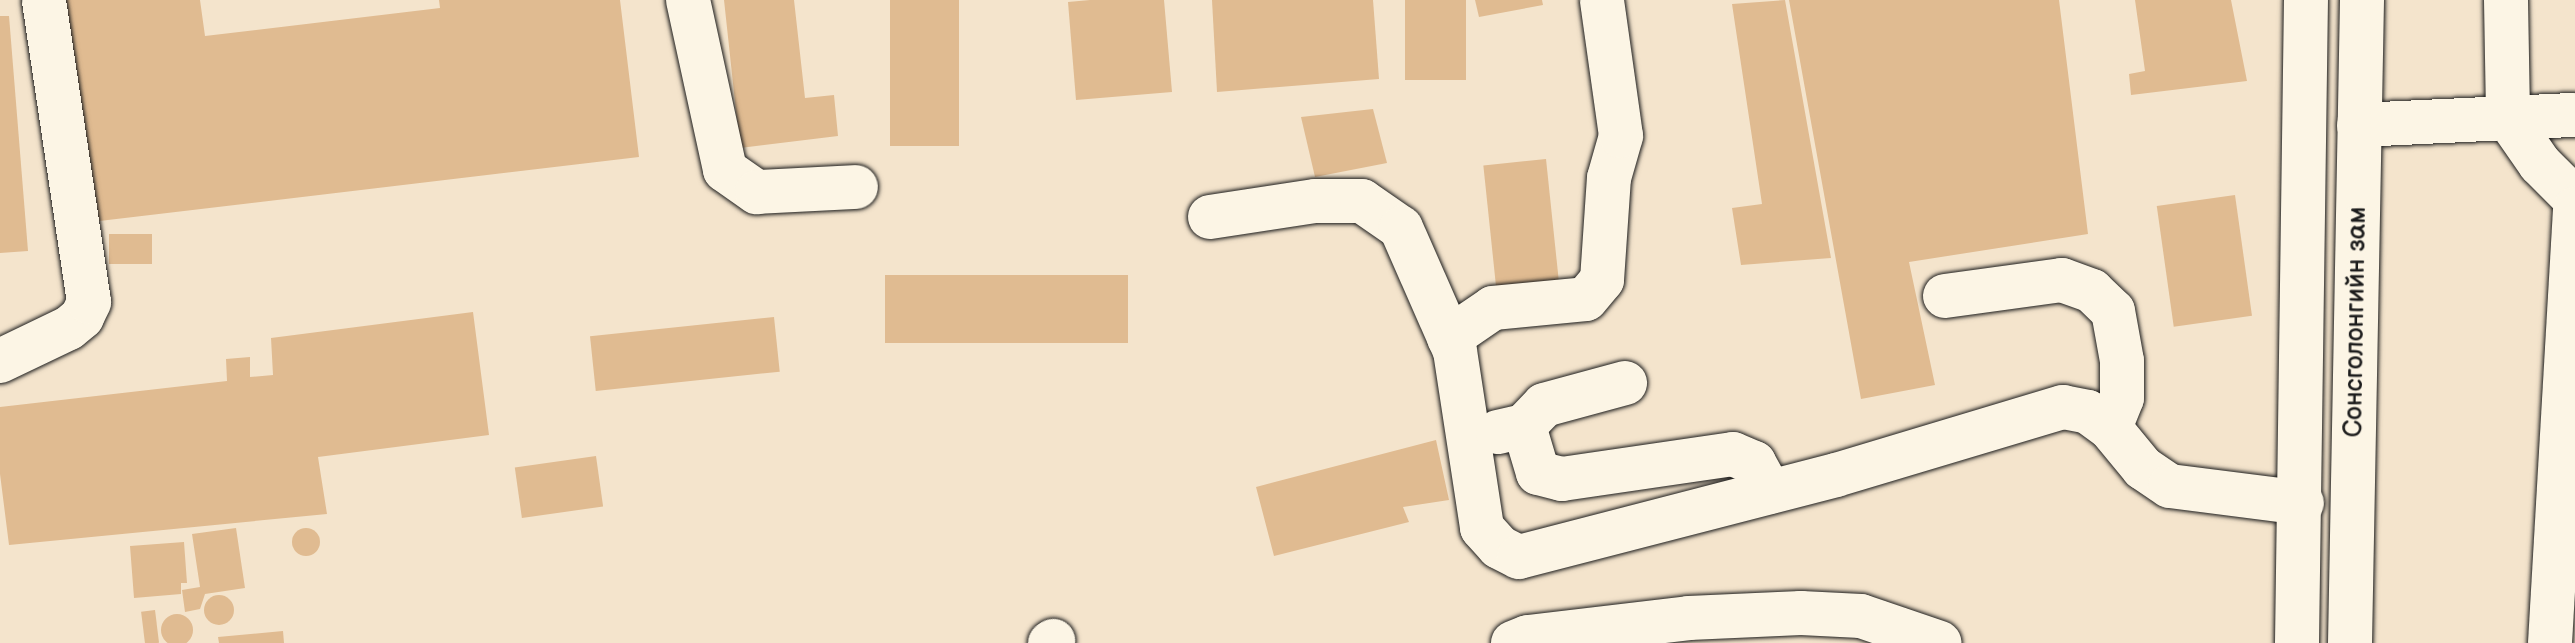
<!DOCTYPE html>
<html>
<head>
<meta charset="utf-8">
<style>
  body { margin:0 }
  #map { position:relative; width:2575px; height:643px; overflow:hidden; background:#fcf5e5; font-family:"Balsamiq Sans",sans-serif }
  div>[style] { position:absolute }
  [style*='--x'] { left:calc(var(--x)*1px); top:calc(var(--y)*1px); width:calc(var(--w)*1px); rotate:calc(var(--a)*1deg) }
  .built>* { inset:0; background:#f4e4cc; transform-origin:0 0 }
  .building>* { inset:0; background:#e0bb91; transform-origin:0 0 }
  .round { border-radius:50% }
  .roads { filter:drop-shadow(0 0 2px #1c1c1c) drop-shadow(0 0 2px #1c1c1c) }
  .minor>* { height:44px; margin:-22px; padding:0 22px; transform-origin:22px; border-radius:22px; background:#fcf5e5 }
  .major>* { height:44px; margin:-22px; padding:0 22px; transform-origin:22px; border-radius:22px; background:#fcf5e5 }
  span { translate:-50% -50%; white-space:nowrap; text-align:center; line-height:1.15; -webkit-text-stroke:6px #fcf5e5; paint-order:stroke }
  .street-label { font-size:26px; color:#1c1c1c }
</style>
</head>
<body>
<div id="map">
  <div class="built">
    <div style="left:0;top:0;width:2575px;height:643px"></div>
  </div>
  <div class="building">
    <div style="clip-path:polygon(64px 0,200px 0,205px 36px,440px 8px,439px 0,620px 0,639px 157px,91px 222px)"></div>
    <div style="clip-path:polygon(724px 0,794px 0,805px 98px,834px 95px,838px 136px,740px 148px)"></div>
    <div style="left:890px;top:0;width:69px;height:146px"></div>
    <div style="clip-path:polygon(1090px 0,1164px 0,1172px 92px,1076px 100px,1068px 2px)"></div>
    <div style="clip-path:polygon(1212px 0,1373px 0,1379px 79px,1217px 92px)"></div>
    <div style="left:1405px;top:0;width:61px;height:80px"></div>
    <div style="clip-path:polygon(1475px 0,1542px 0,1543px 5px,1479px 17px)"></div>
    <div style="clip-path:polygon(1785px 0,1831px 258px,1741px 265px,1732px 208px,1762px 204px,1732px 4px)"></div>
    <div style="clip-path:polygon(1789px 0,2059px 0,2088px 234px,1909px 262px,1935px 385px,1861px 399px)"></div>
    <div style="clip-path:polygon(2135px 0,2231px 0,2247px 81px,2131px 95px,2129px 74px,2145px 71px)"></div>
    <div style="clip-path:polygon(0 16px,9px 16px,28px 251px,0 253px)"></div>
    <div style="clip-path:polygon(1373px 109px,1387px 163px,1315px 177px,1301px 117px)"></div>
    <div style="left:1546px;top:159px;width:124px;height:63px;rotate:84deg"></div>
    <div style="left:2235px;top:195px;width:122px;height:79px;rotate:82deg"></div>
    <div style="left:152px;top:234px;width:30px;height:43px;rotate:90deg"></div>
    <div style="left:1128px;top:275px;width:68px;height:243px;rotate:90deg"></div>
    <div style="clip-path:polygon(473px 312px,489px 435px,318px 457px,327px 514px,9px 545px,0 474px,0 407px,227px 381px,226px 359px,250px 357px,250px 377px,273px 375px,271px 338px)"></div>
    <div style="left:774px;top:317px;width:55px;height:185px;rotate:84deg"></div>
    <div style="clip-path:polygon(1436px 440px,1449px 500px,1403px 507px,1409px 522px,1274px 556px,1256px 487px)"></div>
    <div style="left:596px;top:456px;width:51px;height:82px;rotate:82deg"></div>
    <div class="round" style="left:292px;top:528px;width:28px;height:28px"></div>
    <div style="clip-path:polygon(236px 528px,245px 588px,205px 594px,200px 609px,185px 612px,182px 590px,200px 587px,192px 534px)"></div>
    <div style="clip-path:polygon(184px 542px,187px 583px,181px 583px,181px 594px,134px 598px,130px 546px)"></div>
    <div class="round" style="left:204px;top:595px;width:30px;height:30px"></div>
    <div style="left:155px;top:610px;width:33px;height:14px;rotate:83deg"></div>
    <div class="round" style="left:161px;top:614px;width:32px;height:32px"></div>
    <div style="clip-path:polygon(283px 631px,284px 643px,219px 643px,218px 637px)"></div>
  </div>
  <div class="roads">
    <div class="minor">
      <div style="--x:688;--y:0;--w:174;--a:77.7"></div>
      <div style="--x:725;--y:170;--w:39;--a:35"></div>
      <div style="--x:757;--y:192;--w:99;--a:-2.9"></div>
      <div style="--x:2506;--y:0;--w:118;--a:89"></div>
      <div style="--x:2508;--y:118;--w:56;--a:55.2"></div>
      <div style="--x:2540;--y:164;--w:49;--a:45"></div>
      <div style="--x:2359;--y:125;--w:216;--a:-2.7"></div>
      <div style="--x:1210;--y:217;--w:106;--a:-8.7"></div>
      <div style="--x:1315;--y:201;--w:47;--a:0"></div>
      <div style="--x:1362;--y:201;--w:47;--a:34.7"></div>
      <div style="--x:1401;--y:228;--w:134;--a:66.3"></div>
      <div style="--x:1455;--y:351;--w:179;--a:81.3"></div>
      <div style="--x:1482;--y:528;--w:25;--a:48"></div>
      <div style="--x:1499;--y:547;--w:22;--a:27"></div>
      <div style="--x:1519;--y:557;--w:327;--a:-14.5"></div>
      <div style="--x:1836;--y:475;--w:237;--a:-16.7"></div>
      <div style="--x:2063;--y:407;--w:25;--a:11"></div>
      <div style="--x:2088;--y:412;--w:27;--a:36"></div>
      <div style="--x:2110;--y:428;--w:52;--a:50.5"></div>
      <div style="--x:2143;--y:468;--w:32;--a:34"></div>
      <div style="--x:2170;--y:486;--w:133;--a:7.3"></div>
      <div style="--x:1945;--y:296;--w:118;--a:-7.8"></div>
      <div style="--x:2062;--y:280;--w:32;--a:20"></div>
      <div style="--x:2092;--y:291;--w:29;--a:44"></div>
      <div style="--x:2113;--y:311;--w:51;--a:79.8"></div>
      <div style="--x:2122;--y:361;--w:37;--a:90"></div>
      <div style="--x:2122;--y:398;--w:32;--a:112"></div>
      <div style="--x:1449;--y:338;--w:53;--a:-34.3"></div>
      <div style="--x:1493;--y:308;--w:93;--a:-5.5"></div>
      <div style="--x:1586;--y:299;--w:25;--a:-50"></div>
      <div style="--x:1602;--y:280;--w:102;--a:-86.1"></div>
      <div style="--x:1609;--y:178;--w:44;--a:-74.1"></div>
      <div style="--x:1621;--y:136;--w:137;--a:-98"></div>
      <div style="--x:0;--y:361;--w:76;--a:-25.6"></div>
      <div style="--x:69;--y:328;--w:17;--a:-40"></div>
      <div style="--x:82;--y:317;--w:17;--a:-65"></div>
      <div style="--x:89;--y:302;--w:305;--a:-98.5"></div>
      <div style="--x:1524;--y:426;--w:49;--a:73.4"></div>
      <div style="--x:1538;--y:473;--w:25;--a:14"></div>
      <div style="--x:1562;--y:479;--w:173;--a:-8.3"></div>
      <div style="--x:1733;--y:454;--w:23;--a:23"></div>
      <div style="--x:1754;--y:463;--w:33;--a:61"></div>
      <div style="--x:1498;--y:432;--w:27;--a:-13"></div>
      <div style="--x:1524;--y:426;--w:29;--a:-46"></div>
      <div style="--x:1544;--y:405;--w:84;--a:-15.2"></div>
      <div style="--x:1050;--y:643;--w:4;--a:-34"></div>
      <div style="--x:1513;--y:643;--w:16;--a:-22"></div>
      <div style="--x:1528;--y:637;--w:162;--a:-6.7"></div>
      <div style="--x:1689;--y:618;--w:112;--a:-2.6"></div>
      <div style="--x:1801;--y:613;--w:60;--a:2.9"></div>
      <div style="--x:1861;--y:616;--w:83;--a:18.9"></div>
      <div style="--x:2550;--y:643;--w:435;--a:-86.7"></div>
    </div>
    <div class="major">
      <div style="--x:2297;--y:643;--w:643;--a:-89.2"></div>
      <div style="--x:2350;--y:643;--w:643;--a:-88.93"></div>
    </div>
  </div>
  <div class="street-label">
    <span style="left:2356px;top:322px;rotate:-89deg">Сонсголонгийн зам</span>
  </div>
</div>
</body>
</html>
